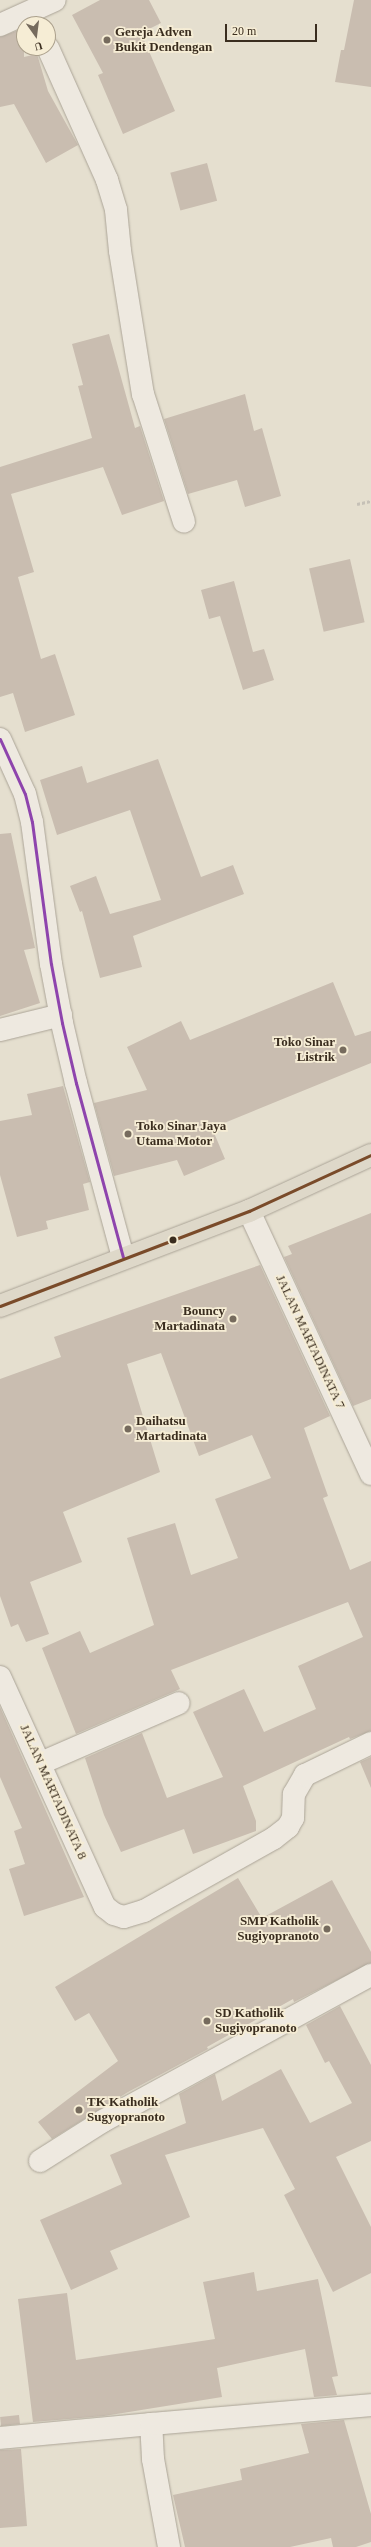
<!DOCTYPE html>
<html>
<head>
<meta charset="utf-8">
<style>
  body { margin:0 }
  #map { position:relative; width:371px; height:2547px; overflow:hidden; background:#e5dfcf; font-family:Georgia,serif }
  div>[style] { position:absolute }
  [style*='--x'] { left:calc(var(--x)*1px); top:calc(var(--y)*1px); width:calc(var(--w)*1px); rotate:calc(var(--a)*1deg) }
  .building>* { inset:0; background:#c9bdb0; transform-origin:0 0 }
  .path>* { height:2.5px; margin-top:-1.25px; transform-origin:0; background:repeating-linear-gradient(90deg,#c6c1b7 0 3px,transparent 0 5px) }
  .roads { filter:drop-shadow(0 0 1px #aba497) drop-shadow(0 0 1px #aba497) }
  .minor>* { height:22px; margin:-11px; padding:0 11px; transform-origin:11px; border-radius:11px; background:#eee9e0 }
  .trunk>* { height:22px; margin:-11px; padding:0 11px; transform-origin:11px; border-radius:11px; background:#ded8c9 }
  .bus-1>* { height:3px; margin:-1.5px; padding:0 1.5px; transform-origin:1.5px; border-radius:1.5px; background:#8e44ad }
  .bus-2>* { height:3px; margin:-1.5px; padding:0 1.5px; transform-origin:1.5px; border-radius:1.5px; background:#7a4b2a }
  .dots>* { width:11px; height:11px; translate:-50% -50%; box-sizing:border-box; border:2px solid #f6edd5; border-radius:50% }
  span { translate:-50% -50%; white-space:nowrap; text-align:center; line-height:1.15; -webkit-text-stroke:3.5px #f6edd5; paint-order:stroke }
  .poi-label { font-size:13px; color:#3a2d1f; font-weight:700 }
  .left { translate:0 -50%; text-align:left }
  .right { translate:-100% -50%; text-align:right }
  .street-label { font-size:13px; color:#3a2d1f }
  .north { position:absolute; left:16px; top:16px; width:40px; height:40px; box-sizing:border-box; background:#f6edd5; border:1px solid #aba08c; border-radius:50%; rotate:166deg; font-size:11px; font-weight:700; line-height:16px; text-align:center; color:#3a2d1f }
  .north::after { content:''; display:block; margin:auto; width:14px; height:18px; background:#766b5d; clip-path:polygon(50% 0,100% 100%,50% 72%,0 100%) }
  .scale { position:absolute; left:225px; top:24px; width:92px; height:18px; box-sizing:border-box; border:2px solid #3a2d1f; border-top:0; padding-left:5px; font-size:12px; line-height:14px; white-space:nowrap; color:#3a2d1f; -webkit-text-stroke:3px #f6edd5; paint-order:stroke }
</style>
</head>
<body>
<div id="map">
  <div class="building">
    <div style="clip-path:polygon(100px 0,149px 0,161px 23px,141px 33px,175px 111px,123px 134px,98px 75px,103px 73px,72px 15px)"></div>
    <div style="clip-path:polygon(354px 0,371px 0,371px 87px,335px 82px,341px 50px,344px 50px)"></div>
    <div style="clip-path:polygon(24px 28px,24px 57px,37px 54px,48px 91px,78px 145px,46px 163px,14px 104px,0 107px,0 37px)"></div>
    <div style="left:207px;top:163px;width:39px;height:38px;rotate:75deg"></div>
    <div style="clip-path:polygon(109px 334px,135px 428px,140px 426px,164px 501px,122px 515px,103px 467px,11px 494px,34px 572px,18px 577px,41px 659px,55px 654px,75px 715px,25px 732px,13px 693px,0 697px,0 467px,92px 438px,78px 386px,83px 385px,72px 344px)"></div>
    <div style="clip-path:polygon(245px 394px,254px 431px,262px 428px,281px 496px,245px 507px,237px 480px,188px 494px,164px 419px)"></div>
    <div style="left:350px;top:559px;width:65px;height:42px;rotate:77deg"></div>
    <div style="clip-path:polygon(234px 581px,253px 652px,264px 649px,274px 680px,243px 690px,220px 616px,209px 619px,201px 590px)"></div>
    <div style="clip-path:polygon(158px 759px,201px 877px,233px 865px,244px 894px,133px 936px,142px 967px,100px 978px,82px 911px,80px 912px,70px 886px,96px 876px,110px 914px,161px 900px,130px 810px,57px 835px,40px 780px,82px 766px,87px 783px)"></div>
    <div style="clip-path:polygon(11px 833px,35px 948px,24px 950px,40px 1003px,0 1016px,0 834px)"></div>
    <div style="clip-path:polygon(333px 982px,355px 1036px,371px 1031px,371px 1063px,212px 1128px,225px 1159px,184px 1176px,177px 1160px,114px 1176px,94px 1103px,147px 1090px,127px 1047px,181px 1021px,190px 1040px)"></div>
    <div style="clip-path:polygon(63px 1086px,90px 1182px,83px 1184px,89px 1210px,46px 1221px,48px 1229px,17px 1237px,0 1175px,0 1121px,32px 1115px,27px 1094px)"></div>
    <div style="clip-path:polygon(371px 1213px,371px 1399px,353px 1406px,284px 1257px,292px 1254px,288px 1246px)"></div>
    <div style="clip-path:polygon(260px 1265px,330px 1416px,304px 1428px,328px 1496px,323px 1498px,350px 1570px,371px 1561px,371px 1731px,350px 1739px,349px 1737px,243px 1786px,256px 1821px,256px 1831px,193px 1854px,184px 1829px,121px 1852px,104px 1815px,85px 1758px,142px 1733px,167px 1798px,223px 1777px,193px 1712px,244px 1689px,264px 1732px,316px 1709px,298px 1666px,363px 1637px,348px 1602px,171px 1670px,180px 1689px,76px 1734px,42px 1648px,80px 1631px,90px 1653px,154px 1625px,127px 1538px,175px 1523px,191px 1575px,238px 1558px,215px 1499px,271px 1478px,252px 1435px,199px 1456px,161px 1353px,127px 1364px,160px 1472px,63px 1512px,82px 1562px,30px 1582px,49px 1634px,26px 1642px,18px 1624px,11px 1627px,0 1596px,0 1379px,61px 1357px,54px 1337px)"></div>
    <div style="clip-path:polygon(0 1707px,84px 1897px,24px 1916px,9px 1869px,25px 1864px,14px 1831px,22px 1828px,0 1777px)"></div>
    <div style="clip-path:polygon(371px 1757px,371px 1788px,360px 1762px)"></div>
    <div style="clip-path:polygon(238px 1878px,262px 1918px,332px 1880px,371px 1952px,371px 1963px,294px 2002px,293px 1999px,207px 2047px,208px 2049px,128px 2092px,52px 2139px,38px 2122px,118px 2061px,89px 2013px,75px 2021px,55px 1987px)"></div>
    <div style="clip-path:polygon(340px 2006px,371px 2065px,371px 2141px,336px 2157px,371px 2227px,371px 2273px,333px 2292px,284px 2195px,295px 2189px,263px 2128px,165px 2155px,190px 2217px,110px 2251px,118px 2269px,71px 2290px,40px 2220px,122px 2184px,110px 2155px,186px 2123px,179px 2094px,215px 2074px,222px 2101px,281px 2069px,310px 2123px,352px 2103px,329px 2061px,325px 2063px,306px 2025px)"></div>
    <div style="clip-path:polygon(254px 2272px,257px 2291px,318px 2279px,338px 2376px,332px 2377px,337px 2395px,314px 2397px,305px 2349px,217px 2368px,222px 2397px,104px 2416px,33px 2422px,18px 2299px,67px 2293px,76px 2360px,215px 2339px,203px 2282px)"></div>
    <div style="left:19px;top:2415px;width:9px;height:19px;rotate:84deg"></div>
    <div style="clip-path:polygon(344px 2420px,371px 2514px,371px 2542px,356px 2547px,333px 2547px,331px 2538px,290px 2547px,185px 2547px,173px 2495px,242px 2480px,240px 2469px,309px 2453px,301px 2424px)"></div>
    <div style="clip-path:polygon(21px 2449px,27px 2526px,0 2528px,0 2450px)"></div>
  </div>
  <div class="path">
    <div style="--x:357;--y:504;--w:14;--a:-12"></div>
  </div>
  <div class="roads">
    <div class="minor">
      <div style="--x:0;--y:25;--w:60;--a:-24.4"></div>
      <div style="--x:48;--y:48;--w:145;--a:65.9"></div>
      <div style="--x:107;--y:180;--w:31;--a:73"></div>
      <div style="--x:116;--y:210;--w:41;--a:84.4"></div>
      <div style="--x:120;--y:251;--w:145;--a:80.9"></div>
      <div style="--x:143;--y:394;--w:134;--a:72.2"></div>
      <div style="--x:0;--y:739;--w:60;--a:65.6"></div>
      <div style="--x:25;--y:794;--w:29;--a:76"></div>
      <div style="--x:32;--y:822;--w:143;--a:82.4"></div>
      <div style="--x:51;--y:964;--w:60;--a:79.4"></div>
      <div style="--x:62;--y:1023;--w:62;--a:76.9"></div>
      <div style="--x:76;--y:1083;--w:180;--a:74.9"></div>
      <div style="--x:0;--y:1030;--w:63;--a:-13.8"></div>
      <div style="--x:249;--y:1211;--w:290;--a:65.1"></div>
      <div style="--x:0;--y:1677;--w:253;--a:65.5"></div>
      <div style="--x:105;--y:1907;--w:11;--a:38"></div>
      <div style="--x:114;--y:1914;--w:10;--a:17"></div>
      <div style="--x:124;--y:1917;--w:21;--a:-17"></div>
      <div style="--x:144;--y:1911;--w:149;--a:-29.3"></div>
      <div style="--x:274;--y:1838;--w:18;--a:-38"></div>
      <div style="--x:288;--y:1827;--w:10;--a:-61"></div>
      <div style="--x:293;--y:1818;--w:24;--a:-88"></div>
      <div style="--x:294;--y:1794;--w:22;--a:-60"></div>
      <div style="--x:305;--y:1775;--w:73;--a:-25.9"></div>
      <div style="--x:41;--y:1763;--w:150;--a:-23.5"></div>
      <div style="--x:40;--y:2161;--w:75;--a:-32.4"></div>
      <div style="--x:103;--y:2121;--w:305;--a:-28.6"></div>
      <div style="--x:0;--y:2438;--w:152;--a:-5.3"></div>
      <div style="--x:169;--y:2547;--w:89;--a:-100.3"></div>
      <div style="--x:153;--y:2459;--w:35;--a:-93"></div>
      <div style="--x:151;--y:2424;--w:221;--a:-4.9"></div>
    </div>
    <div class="trunk">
      <div style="--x:0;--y:1306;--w:267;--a:-20.9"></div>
      <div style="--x:249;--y:1211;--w:134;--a:-24.7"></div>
    </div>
  </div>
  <div class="bus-1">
    <div style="--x:0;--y:739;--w:60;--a:65.6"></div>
    <div style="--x:25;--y:794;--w:29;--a:76"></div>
    <div style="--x:32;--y:822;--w:143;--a:82.4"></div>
    <div style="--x:51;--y:964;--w:60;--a:79.4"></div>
    <div style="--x:62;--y:1023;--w:62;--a:76.9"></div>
    <div style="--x:76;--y:1083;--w:180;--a:74.9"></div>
  </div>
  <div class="bus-2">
    <div style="--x:0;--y:1306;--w:267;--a:-20.9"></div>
    <div style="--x:249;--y:1211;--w:134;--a:-24.7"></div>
  </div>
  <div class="dots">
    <div style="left:107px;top:40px;background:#766b5d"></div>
    <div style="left:343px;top:1050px;background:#766b5d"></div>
    <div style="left:128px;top:1134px;background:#766b5d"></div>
    <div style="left:173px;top:1240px;background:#3a2d1f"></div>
    <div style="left:233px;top:1319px;background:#766b5d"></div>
    <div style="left:128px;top:1429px;background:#766b5d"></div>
    <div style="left:327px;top:1929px;background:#766b5d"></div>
    <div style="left:207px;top:2021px;background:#766b5d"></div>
    <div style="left:79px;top:2110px;background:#766b5d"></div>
  </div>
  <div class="poi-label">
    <span class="left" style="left:115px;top:40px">Gereja Adven<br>Bukit Dendengan</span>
    <span class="right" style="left:335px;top:1050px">Toko Sinar<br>Listrik</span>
    <span class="left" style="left:136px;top:1134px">Toko Sinar Jaya<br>Utama Motor</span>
    <span class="right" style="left:225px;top:1319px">Bouncy<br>Martadinata</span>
    <span class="left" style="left:136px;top:1429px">Daihatsu<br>Martadinata</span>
    <span class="right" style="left:319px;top:1929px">SMP Katholik<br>Sugiyopranoto</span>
    <span class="left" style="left:215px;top:2021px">SD Katholik<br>Sugiyopranoto</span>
    <span class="left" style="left:87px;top:2110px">TK Katholik<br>Sugyopranoto</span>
  </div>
  <div class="street-label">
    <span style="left:310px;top:1342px;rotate:65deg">JALAN MARTADINATA 7</span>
    <span style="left:53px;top:1792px;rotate:66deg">JALAN MARTADINATA 8</span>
  </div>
  <div class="north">U</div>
  <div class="scale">20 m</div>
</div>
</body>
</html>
